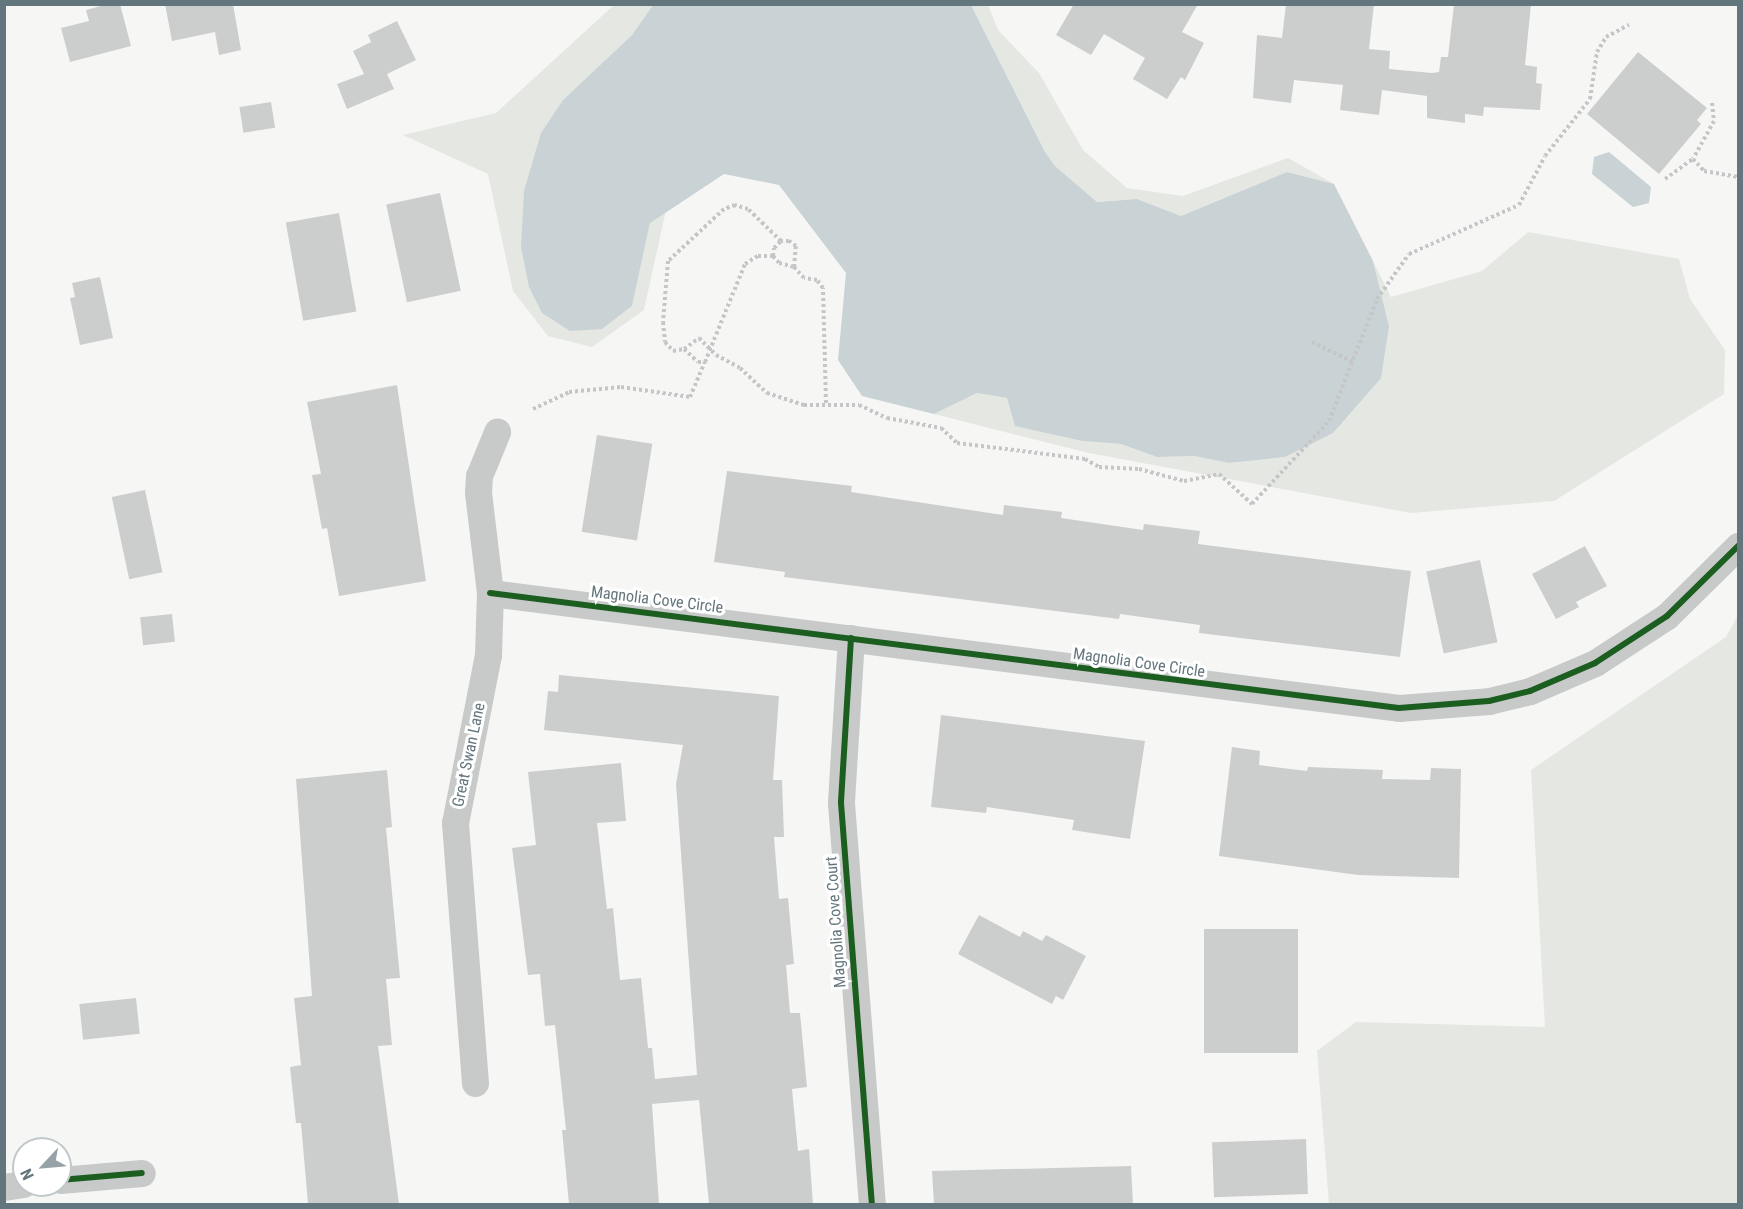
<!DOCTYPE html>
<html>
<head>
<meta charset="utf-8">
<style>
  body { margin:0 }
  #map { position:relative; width:1743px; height:1209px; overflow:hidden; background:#f6f6f5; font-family:"Roboto Condensed",sans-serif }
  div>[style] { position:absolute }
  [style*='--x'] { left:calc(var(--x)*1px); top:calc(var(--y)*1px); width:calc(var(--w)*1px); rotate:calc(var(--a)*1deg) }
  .green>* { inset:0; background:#e5e7e2 }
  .water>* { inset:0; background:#c9d2d4 }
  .building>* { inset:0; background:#cccece; transform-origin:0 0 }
  .path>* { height:4px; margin-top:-2px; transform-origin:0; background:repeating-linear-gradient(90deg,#c5c6c7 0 3px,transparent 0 6px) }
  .minor>* { height:27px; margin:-13.5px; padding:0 13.5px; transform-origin:13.5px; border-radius:13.5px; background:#c8caca }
  .cycleway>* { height:6px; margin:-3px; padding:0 3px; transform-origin:3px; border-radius:3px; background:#1b5e20 }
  span { translate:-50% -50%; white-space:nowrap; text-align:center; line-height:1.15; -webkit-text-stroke:6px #fff; paint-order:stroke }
  .street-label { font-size:16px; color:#63757d }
  .frame { position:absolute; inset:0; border:6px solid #63757d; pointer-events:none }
  .north { position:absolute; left:12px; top:1137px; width:60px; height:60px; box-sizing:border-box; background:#fff; border:2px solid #c1c8cb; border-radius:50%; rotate:244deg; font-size:16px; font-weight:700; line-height:24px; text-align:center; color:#63757d }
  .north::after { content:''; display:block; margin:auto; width:21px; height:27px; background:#96a2a7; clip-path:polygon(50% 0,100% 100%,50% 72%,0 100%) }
</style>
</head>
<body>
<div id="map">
  <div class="green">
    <div style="clip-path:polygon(614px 5px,653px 5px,632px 35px,563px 100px,602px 329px,632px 306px,650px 223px,666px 210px,644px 310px,592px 347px,548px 336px,513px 291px,488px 174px,403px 135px,496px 113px)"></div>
    <div style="clip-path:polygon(971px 5px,988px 5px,998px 30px,1039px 73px,1083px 150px,1127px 188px,1183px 196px,1288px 158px,1334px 184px,1287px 172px,1181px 216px,1137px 199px,1097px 202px,1055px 166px,1045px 152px)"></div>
    <div style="clip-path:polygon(1528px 232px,1679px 259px,1690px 299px,1725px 350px,1724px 394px,1554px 501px,1411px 513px,1089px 453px,934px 414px,977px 393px,1007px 398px,1016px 426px,1082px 441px,1121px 444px,1157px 457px,1194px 456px,1229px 463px,1285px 457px,1298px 450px,1389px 326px,1373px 261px,1391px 297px,1482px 271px)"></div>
    <div style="clip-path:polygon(1738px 615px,1738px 1204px,1329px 1204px,1317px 1051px,1356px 1022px,1545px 1027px,1531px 770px,1726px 637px)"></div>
  </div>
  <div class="water">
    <div style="clip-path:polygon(653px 5px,971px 5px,1045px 152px,1055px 166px,1097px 202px,1137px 199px,1181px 216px,1287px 172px,1334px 184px,1373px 261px,1389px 326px,1381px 378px,1333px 433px,1285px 457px,1229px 463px,1194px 456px,1157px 457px,1121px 444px,1082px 441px,1015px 426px,1007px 398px,977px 393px,934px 414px,862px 396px,838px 360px,846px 273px,779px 185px,724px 174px,650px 223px,632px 306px,602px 329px,570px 331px,542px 313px,529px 287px,521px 247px,524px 191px,541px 133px,563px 100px,632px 35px)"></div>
    <div style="clip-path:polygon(1609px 152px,1651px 187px,1649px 203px,1633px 207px,1592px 174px,1594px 157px)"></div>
  </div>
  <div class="building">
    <div style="clip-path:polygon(108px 4px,120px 4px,131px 46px,70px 62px,61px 28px,89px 21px,86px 10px)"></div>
    <div style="clip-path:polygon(165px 4px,233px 4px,241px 50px,219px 55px,215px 32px,172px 41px)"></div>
    <div style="clip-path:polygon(1074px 4px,1198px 4px,1182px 32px,1204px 43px,1185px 80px,1181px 77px,1167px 99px,1133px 79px,1145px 58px,1104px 34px,1091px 55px,1056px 35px)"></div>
    <div style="clip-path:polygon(1286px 4px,1374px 4px,1369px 49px,1390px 51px,1389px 69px,1432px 73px,1439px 72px,1441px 57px,1448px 57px,1454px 4px,1531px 4px,1525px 65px,1537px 67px,1536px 83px,1542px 84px,1540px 110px,1484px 107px,1483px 116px,1465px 114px,1465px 123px,1427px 118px,1427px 96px,1382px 90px,1379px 115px,1340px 110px,1343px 85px,1294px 80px,1291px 103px,1253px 98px,1257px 35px,1282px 38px)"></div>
    <div style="clip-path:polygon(397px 21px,416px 60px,387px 74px,394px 89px,347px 109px,337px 84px,364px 74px,353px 51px,371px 42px,368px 35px)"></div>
    <div style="clip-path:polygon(1638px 52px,1707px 108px,1697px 120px,1701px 124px,1659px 174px,1587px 114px)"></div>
    <div style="left:271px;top:102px;width:26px;height:32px;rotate:81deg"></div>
    <div style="left:440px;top:193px;width:100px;height:55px;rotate:78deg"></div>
    <div style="left:339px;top:213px;width:100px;height:54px;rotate:80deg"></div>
    <div style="clip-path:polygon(100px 277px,113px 338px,80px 345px,70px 298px,75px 297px,72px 283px)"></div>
    <div style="clip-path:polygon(397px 385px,426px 581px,339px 596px,327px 528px,322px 529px,312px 475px,321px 474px,307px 402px)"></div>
    <div style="left:597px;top:435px;width:56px;height:98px;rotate:9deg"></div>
    <div style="clip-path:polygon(727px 471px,852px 486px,851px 492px,1003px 515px,1004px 505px,1062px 512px,1061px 518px,1143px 530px,1144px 524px,1200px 531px,1198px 544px,1411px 571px,1400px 657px,1199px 633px,1200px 625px,1120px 614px,1119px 619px,784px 577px,785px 572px,714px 562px)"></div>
    <div style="left:145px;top:490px;width:84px;height:34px;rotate:78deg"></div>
    <div style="clip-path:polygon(1585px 546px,1607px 586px,1576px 602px,1579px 607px,1556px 619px,1532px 574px)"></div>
    <div style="left:1480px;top:560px;width:84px;height:55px;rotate:78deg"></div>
    <div style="left:172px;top:614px;width:28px;height:32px;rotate:84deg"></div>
    <div style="clip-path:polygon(559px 675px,779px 696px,773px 780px,782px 780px,784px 837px,774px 837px,779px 899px,788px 898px,794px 964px,786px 965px,790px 1013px,800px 1013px,807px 1087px,792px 1089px,798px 1151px,809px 1149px,813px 1204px,709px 1204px,699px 1100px,652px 1104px,659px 1204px,569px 1204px,562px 1130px,566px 1130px,555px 1025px,545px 1026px,540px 974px,528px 975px,512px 848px,536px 845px,528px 772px,621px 763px,626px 821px,597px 823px,607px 909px,613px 908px,620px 980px,641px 978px,648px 1048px,652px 1048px,655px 1079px,697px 1075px,676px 784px,683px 745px,544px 730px,548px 691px,558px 692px)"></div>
    <div style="clip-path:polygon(941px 715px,1145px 741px,1130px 839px,1072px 830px,1074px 820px,987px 807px,986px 813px,931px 807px)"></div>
    <div style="clip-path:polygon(1232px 747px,1260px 751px,1259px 765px,1307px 771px,1308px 767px,1383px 770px,1382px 779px,1430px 780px,1431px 768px,1461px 769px,1459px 878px,1358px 875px,1219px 856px)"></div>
    <div style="clip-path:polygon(387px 770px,392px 827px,386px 828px,400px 978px,386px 979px,392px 1045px,378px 1046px,399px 1204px,308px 1204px,301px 1123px,296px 1123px,290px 1067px,301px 1065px,294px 998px,312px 996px,296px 779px)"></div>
    <div style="clip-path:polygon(979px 915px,1020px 937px,1023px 931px,1042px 941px,1046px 935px,1086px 956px,1063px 1000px,1056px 996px,1052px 1004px,958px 954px)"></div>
    <div style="left:1298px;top:929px;width:124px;height:94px;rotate:90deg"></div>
    <div style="left:136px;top:998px;width:36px;height:57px;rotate:84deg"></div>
    <div style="left:1306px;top:1139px;width:55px;height:94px;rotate:88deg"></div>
    <div style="clip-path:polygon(1131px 1166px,1133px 1204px,934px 1204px,932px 1171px)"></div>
  </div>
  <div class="path">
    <div style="--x:1712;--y:103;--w:18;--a:84"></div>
    <div style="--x:1714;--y:121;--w:43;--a:118.9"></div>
    <div style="--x:1693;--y:159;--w:16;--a:47"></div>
    <div style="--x:1704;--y:171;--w:35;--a:10"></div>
    <div style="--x:1665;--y:179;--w:34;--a:-36"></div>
    <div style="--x:773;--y:256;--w:9;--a:49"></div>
    <div style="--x:779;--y:263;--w:16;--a:15"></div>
    <div style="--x:1312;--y:342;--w:46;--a:26"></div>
    <div style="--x:684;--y:349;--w:19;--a:43"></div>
    <div style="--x:698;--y:362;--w:7;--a:0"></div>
    <div style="--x:705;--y:362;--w:106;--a:-67.8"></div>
    <div style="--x:745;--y:264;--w:15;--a:-32"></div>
    <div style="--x:758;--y:256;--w:15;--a:0"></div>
    <div style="--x:773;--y:256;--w:8;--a:-83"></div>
    <div style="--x:774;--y:248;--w:10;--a:-45"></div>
    <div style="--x:826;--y:403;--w:115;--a:-91.5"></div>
    <div style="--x:823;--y:288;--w:10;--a:-127"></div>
    <div style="--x:817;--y:280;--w:13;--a:-171"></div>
    <div style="--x:804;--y:278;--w:15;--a:-132"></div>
    <div style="--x:794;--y:267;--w:21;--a:-85"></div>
    <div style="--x:796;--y:246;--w:9;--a:-144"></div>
    <div style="--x:789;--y:241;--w:8;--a:180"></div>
    <div style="--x:781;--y:241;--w:46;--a:-135.9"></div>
    <div style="--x:748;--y:209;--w:14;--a:-163"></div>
    <div style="--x:735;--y:205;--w:12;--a:160"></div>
    <div style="--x:724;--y:209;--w:76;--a:137.1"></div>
    <div style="--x:668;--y:261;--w:61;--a:94.7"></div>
    <div style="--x:663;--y:322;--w:20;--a:84"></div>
    <div style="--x:665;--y:342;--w:12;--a:48"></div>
    <div style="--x:673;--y:351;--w:11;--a:-10"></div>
    <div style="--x:684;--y:349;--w:19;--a:-36"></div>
    <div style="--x:699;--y:338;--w:24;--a:45"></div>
    <div style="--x:716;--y:355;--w:27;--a:28"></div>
    <div style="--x:740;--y:368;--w:37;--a:43"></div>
    <div style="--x:767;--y:393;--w:39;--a:18"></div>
    <div style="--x:804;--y:405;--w:55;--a:0"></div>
    <div style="--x:859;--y:405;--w:31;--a:25"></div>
    <div style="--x:887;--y:418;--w:55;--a:10.5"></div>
    <div style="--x:941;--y:428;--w:22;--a:43"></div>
    <div style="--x:957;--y:443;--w:129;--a:7.1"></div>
    <div style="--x:1085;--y:459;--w:16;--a:30"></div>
    <div style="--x:1099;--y:467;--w:40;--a:2.9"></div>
    <div style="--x:1139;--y:469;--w:47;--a:14.9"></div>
    <div style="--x:1184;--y:481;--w:36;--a:-11"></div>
    <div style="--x:1219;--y:474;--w:45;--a:42.3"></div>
    <div style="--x:1252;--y:504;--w:113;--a:-47.1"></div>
    <div style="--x:1329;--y:421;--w:131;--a:-68.5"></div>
    <div style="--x:1377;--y:299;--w:55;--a:-54.6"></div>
    <div style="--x:1409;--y:254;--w:120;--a:-24"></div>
    <div style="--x:1519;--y:205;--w:55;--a:-62"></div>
    <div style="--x:1545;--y:156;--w:73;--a:-51.7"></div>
    <div style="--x:1590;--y:99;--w:48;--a:-81.5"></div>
    <div style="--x:1597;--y:52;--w:17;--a:-59"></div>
    <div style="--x:1606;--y:37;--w:26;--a:-28"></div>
    <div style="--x:533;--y:409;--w:40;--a:-25"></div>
    <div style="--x:569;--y:392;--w:52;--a:-5.5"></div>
    <div style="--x:621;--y:387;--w:70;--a:8.2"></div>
    <div style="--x:690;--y:397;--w:38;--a:-67"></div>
  </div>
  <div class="minor">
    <div style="--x:490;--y:593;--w:916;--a:7.21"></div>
    <div style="--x:1399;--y:708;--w:90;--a:-4.4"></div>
    <div style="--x:1489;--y:701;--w:42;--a:-13.7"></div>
    <div style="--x:1530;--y:691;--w:71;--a:-23.3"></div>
    <div style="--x:1595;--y:663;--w:86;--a:-33.1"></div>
    <div style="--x:1667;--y:616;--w:100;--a:-44.6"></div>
    <div style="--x:851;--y:638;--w:165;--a:93.5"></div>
    <div style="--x:841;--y:803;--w:402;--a:85.6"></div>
    <div style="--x:475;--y:1083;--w:261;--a:-94.4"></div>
    <div style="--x:455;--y:823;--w:171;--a:-78.9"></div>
    <div style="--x:488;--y:655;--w:62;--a:-88.2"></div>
    <div style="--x:490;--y:593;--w:101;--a:-96.8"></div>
    <div style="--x:478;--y:493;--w:17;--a:-87"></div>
    <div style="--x:479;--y:476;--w:48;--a:-67.8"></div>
    <div style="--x:60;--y:1180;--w:82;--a:-4.9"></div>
    <div style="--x:4;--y:1187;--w:20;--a:-9"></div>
  </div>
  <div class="cycleway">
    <div style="--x:490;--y:593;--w:916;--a:7.21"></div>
    <div style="--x:1399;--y:708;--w:90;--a:-4.4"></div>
    <div style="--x:1489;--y:701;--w:42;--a:-13.7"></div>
    <div style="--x:1530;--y:691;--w:71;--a:-23.3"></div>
    <div style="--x:1595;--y:663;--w:86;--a:-33.1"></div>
    <div style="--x:1667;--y:616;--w:100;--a:-44.6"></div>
    <div style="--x:851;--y:638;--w:165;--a:93.5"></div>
    <div style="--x:841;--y:803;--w:402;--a:85.6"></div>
    <div style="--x:60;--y:1180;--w:82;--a:-4.9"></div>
  </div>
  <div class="street-label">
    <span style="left:657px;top:600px;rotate:7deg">Magnolia Cove Circle</span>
    <span style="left:1139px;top:663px;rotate:8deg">Magnolia Cove Circle</span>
    <span style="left:469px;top:755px;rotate:-78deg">Great Swan Lane</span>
    <span style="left:836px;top:922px;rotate:-94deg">Magnolia Cove Court</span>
  </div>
  <div class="frame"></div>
  <div class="north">N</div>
</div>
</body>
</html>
